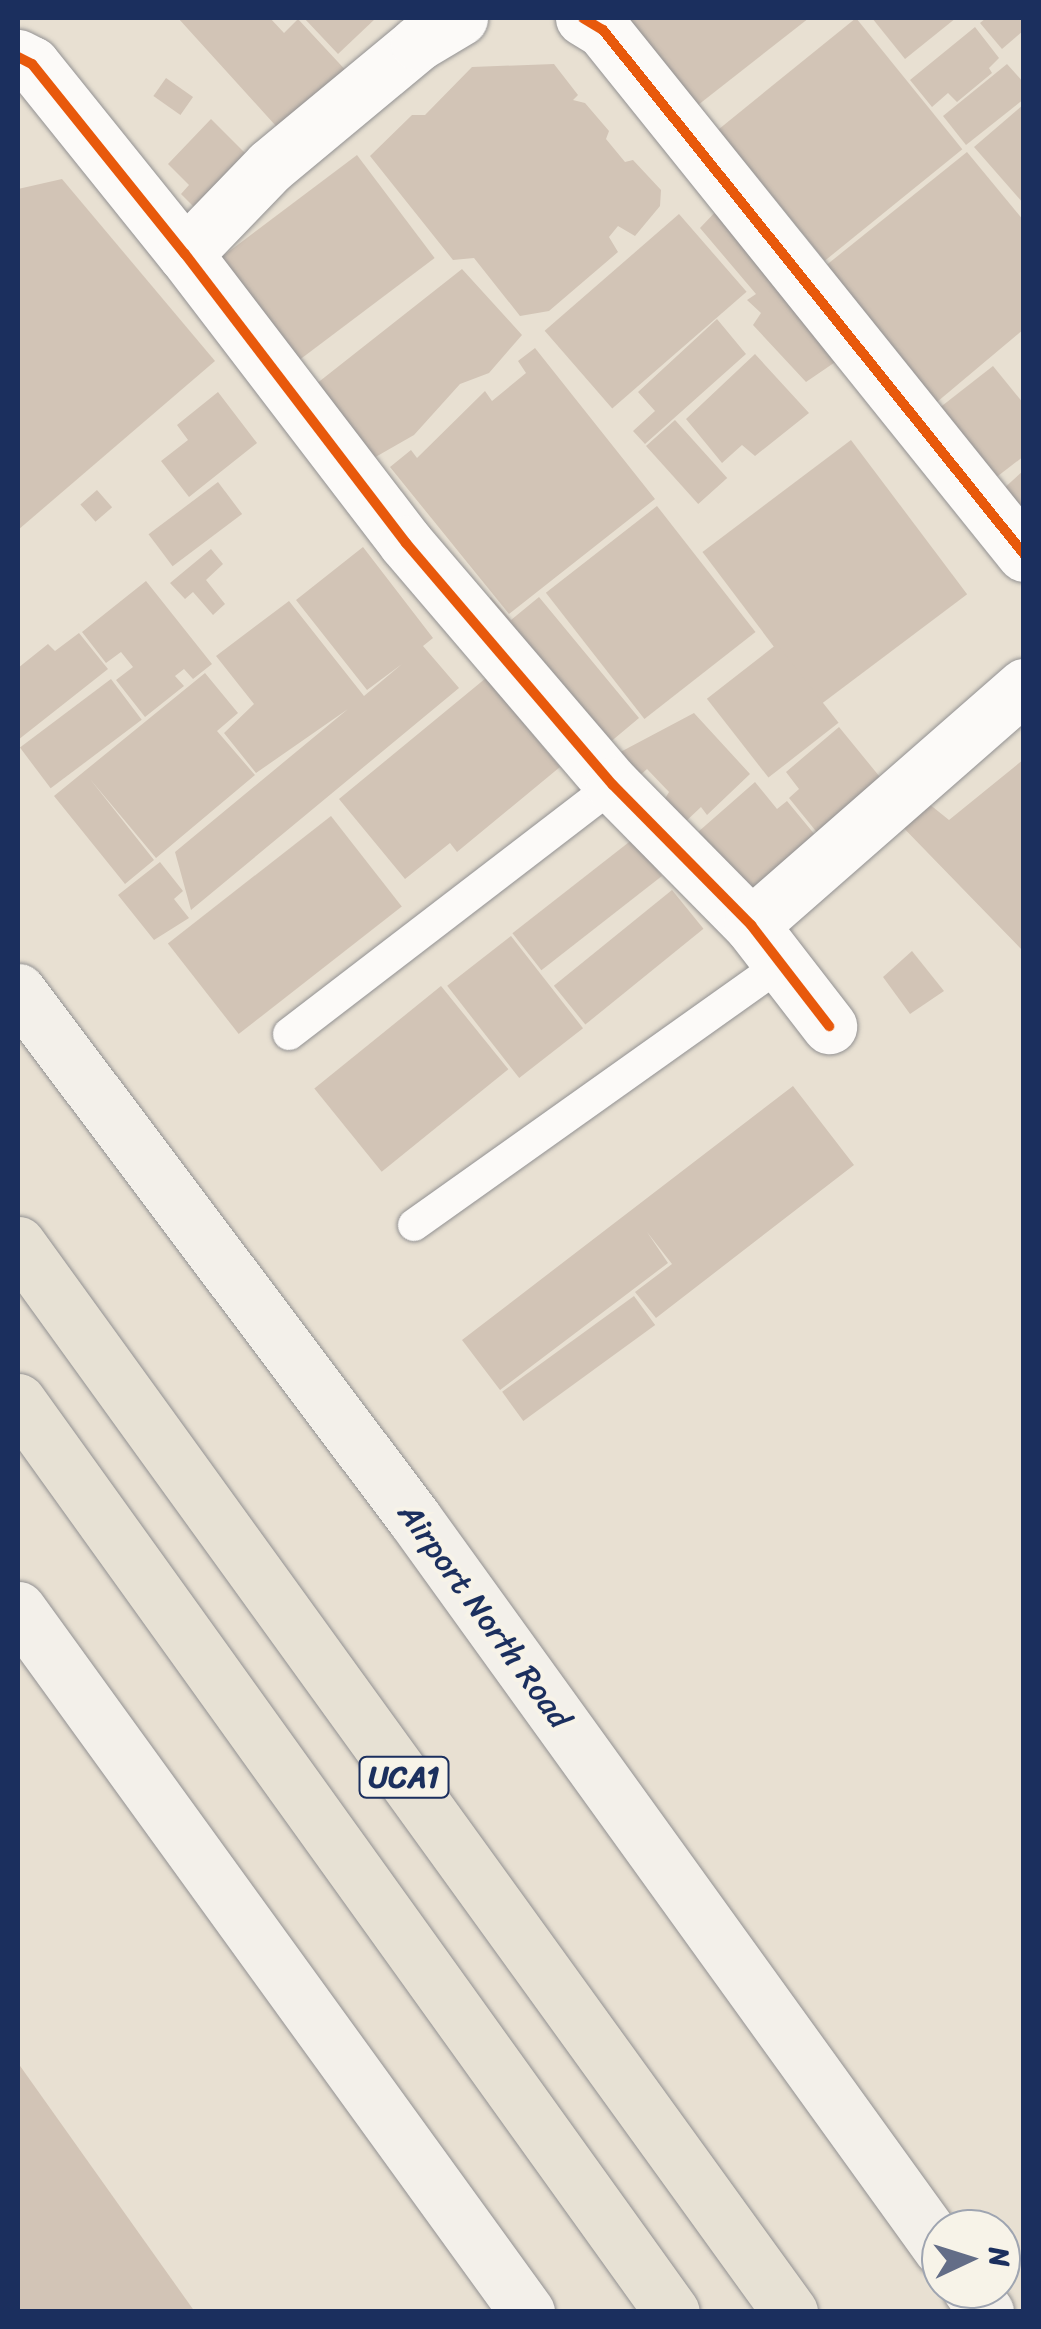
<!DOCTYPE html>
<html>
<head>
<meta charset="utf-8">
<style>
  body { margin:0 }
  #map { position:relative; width:1041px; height:2329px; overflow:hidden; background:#e8e0d2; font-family:Sriracha,sans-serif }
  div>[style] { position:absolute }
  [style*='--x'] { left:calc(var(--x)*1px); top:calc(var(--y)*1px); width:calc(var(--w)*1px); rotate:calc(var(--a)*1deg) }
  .building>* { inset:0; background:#d2c4b6; transform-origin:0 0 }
  .roads { filter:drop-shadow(0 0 2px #929192) drop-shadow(0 0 2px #929192) }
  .lane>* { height:32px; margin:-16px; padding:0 16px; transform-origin:16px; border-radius:16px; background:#fcfaf8 }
  .street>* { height:55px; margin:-27.5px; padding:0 27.5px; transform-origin:27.5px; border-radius:27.5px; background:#fcfaf8 }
  .secondary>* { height:55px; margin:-27.5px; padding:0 27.5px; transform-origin:27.5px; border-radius:27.5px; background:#f3f0ea }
  .primary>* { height:55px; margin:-27.5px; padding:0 27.5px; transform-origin:27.5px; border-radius:27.5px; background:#e7e1d4 }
  .cycleway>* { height:10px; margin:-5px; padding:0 5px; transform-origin:5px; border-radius:5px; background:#e8590c }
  span { translate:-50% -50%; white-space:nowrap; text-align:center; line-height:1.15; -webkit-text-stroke:8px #f7f3e8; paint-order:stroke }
  .shield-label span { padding:2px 8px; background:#f7f3e8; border:2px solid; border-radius:8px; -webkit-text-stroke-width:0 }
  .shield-label { font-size:30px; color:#1b2f5e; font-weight:700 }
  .street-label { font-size:32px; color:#1b2f5e }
  .frame { position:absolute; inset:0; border:20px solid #1b2f5e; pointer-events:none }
  .north { position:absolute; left:921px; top:2209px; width:100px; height:100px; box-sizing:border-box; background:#f7f3e8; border:2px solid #9fa5b1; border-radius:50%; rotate:86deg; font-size:28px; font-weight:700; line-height:40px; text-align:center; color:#1b2f5e }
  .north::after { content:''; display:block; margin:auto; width:35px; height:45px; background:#636d87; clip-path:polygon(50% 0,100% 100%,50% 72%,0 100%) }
</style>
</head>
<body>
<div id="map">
  <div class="building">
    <div style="clip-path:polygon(178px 18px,270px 18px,284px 33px,298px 19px,351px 76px,285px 136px)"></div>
    <div style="clip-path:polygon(304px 18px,376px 18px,338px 54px)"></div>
    <div style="clip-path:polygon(610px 18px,809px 18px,684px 116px)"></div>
    <div style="left:856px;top:18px;width:169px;height:177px;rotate:51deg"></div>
    <div style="clip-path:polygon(872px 18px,956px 18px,905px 59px)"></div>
    <div style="clip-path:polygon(986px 18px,1024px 18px,1024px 30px,1002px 49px,980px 23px)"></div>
    <div style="clip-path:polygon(975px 27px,999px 58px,989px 68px,992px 73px,957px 102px,948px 93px,932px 107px,910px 80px)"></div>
    <div style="clip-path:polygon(554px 64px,578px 95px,573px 100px,585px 103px,609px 131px,606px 139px,625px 162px,633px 160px,661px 190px,660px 206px,635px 236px,618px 226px,609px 237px,618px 252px,549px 311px,520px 316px,474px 258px,453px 260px,370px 156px,412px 115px,425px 115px,472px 67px)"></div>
    <div style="clip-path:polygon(1007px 64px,1024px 83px,1024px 99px,966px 145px,943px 116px)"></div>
    <div style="left:166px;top:78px;width:33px;height:22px;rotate:35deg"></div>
    <div style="clip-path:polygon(1024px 104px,1024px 204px,974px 147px)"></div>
    <div style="clip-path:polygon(211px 119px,245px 153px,194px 207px,181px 194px,189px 185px,168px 164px)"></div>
    <div style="clip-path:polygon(967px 152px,1024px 221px,1024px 329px,937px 402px,824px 267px)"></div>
    <div style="left:357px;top:155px;width:129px;height:179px;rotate:53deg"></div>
    <div style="clip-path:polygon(62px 179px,215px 361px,18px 530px,18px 189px)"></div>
    <div style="clip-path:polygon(720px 207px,847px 354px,806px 382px,753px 325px,761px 313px,747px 300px,756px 294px,700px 228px)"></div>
    <div style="left:679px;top:214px;width:103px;height:178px;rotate:49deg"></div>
    <div style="clip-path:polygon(462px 269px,522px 335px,489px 373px,460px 384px,414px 435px,372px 459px,311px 388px)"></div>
    <div style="clip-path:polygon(717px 319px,746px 354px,645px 444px,633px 431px,655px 411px,638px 392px)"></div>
    <div style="clip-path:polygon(535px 348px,655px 499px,509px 614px,390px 467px,411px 450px,417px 458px,485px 391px,492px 401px,526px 373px,518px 361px)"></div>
    <div style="clip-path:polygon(755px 354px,809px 413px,755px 456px,742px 445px,722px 463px,686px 419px)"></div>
    <div style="clip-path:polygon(993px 366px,1024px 404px,1024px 456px,994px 479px,938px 409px)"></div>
    <div style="clip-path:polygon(218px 392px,257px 443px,189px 497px,161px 461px,188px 440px,177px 425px)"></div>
    <div style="left:675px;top:420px;width:78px;height:39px;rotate:48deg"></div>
    <div style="left:851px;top:440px;width:193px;height:186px;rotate:53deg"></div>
    <div style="clip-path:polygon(1024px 470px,1024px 517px,1001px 491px)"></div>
    <div style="left:218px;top:482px;width:40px;height:87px;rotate:53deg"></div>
    <div style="left:97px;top:490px;width:23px;height:22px;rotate:49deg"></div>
    <div style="left:657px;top:506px;width:160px;height:141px;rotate:52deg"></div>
    <div style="clip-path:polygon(363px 547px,433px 638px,423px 646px,459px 688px,191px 910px,175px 852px,348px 709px,256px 773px,224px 733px,254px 704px,216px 656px,289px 601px,364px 696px,402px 664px,367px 690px,296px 600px)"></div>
    <div style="clip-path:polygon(211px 549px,223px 564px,206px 580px,225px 604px,213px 615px,193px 592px,185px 599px,170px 583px)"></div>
    <div style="clip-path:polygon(146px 581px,212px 664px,193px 679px,184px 669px,175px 676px,184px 686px,145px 717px,116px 680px,133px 667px,121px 652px,106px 663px,82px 632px)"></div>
    <div style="clip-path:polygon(491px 597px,511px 620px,539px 597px,639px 718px,596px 754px,475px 609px)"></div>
    <div style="clip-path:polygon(79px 633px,108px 669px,18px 740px,18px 668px,48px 644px,55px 651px)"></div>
    <div style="left:777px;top:644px;width:100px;height:89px;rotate:52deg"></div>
    <div style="clip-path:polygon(205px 673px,238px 713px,217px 731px,255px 775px,156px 858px,90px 779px,154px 860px,125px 884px,54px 796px)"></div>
    <div style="clip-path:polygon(486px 678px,560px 767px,457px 852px,450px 843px,405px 879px,339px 799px)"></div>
    <div style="left:111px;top:679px;width:51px;height:114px;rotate:53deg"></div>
    <div style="clip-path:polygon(694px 713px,750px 774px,707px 815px,701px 807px,683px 824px,663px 802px,669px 792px,647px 769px,634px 781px,611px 757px)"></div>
    <div style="clip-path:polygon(839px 727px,893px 793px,828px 846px,789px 798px,799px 789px,786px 772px)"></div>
    <div style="clip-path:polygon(1024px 759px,1024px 952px,893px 817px,913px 791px,949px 820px)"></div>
    <div style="clip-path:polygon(755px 782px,777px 809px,787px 801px,825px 847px,758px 904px,698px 832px)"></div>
    <div style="left:331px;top:816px;width:115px;height:207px;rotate:52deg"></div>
    <div style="left:633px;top:839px;width:47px;height:153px;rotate:52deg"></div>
    <div style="clip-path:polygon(160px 862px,183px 891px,174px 899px,189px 918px,154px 940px,118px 895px)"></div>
    <div style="left:672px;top:890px;width:50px;height:152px;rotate:51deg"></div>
    <div style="left:511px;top:936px;width:117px;height:81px;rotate:52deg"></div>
    <div style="clip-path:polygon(912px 951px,944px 991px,910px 1014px,883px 977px)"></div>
    <div style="left:441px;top:986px;width:107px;height:163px;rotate:51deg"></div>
    <div style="clip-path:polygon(793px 1086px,854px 1165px,656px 1318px,635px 1292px,672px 1264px,647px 1232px,668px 1263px,500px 1390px,462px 1340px)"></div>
    <div style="left:634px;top:1296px;width:36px;height:163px;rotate:54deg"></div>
    <div style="clip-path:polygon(18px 2063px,195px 2312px,18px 2312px)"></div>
  </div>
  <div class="roads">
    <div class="lane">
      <div style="--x:289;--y:1034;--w:409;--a:-37.5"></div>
      <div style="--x:414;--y:1225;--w:448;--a:-35.4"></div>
    </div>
    <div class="street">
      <div style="--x:583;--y:18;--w:23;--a:31"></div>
      <div style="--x:603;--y:30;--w:672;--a:51.22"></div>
      <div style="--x:18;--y:57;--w:16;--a:27"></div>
      <div style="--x:32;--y:64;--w:244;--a:51.2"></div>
      <div style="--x:185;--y:254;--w:364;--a:52.6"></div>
      <div style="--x:406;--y:543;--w:318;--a:49.5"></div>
      <div style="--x:613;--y:785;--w:197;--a:45.4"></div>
      <div style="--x:751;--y:925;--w:128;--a:52.3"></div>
      <div style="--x:185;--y:254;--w:122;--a:-46"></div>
      <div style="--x:270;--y:166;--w:192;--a:-39.7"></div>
      <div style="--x:418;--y:43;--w:49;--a:-30.8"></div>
      <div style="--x:751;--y:925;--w:363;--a:-41.2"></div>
    </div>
    <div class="secondary">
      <div style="--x:18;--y:991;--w:659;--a:53.08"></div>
      <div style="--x:414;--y:1518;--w:901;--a:54.21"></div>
      <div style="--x:18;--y:1609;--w:868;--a:54.09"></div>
      <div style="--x:970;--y:2289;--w:28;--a:55"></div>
    </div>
    <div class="primary">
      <div style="--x:18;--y:1244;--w:1318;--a:54.14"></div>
      <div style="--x:18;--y:1401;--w:1121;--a:54.33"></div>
    </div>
  </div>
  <div class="cycleway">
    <div style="--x:583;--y:18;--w:23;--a:31"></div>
    <div style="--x:603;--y:30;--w:672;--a:51.22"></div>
    <div style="--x:18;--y:57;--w:16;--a:27"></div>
    <div style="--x:32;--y:64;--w:244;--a:51.2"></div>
    <div style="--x:185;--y:254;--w:364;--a:52.6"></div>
    <div style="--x:406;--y:543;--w:318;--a:49.5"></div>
    <div style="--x:613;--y:785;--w:197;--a:45.4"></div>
    <div style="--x:751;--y:925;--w:128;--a:52.3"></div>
  </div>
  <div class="shield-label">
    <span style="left:404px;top:1777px">UCA1</span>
  </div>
  <div class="street-label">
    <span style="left:484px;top:1616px;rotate:54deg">Airport North Road</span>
  </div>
  <div class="frame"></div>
  <div class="north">N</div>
</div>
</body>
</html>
